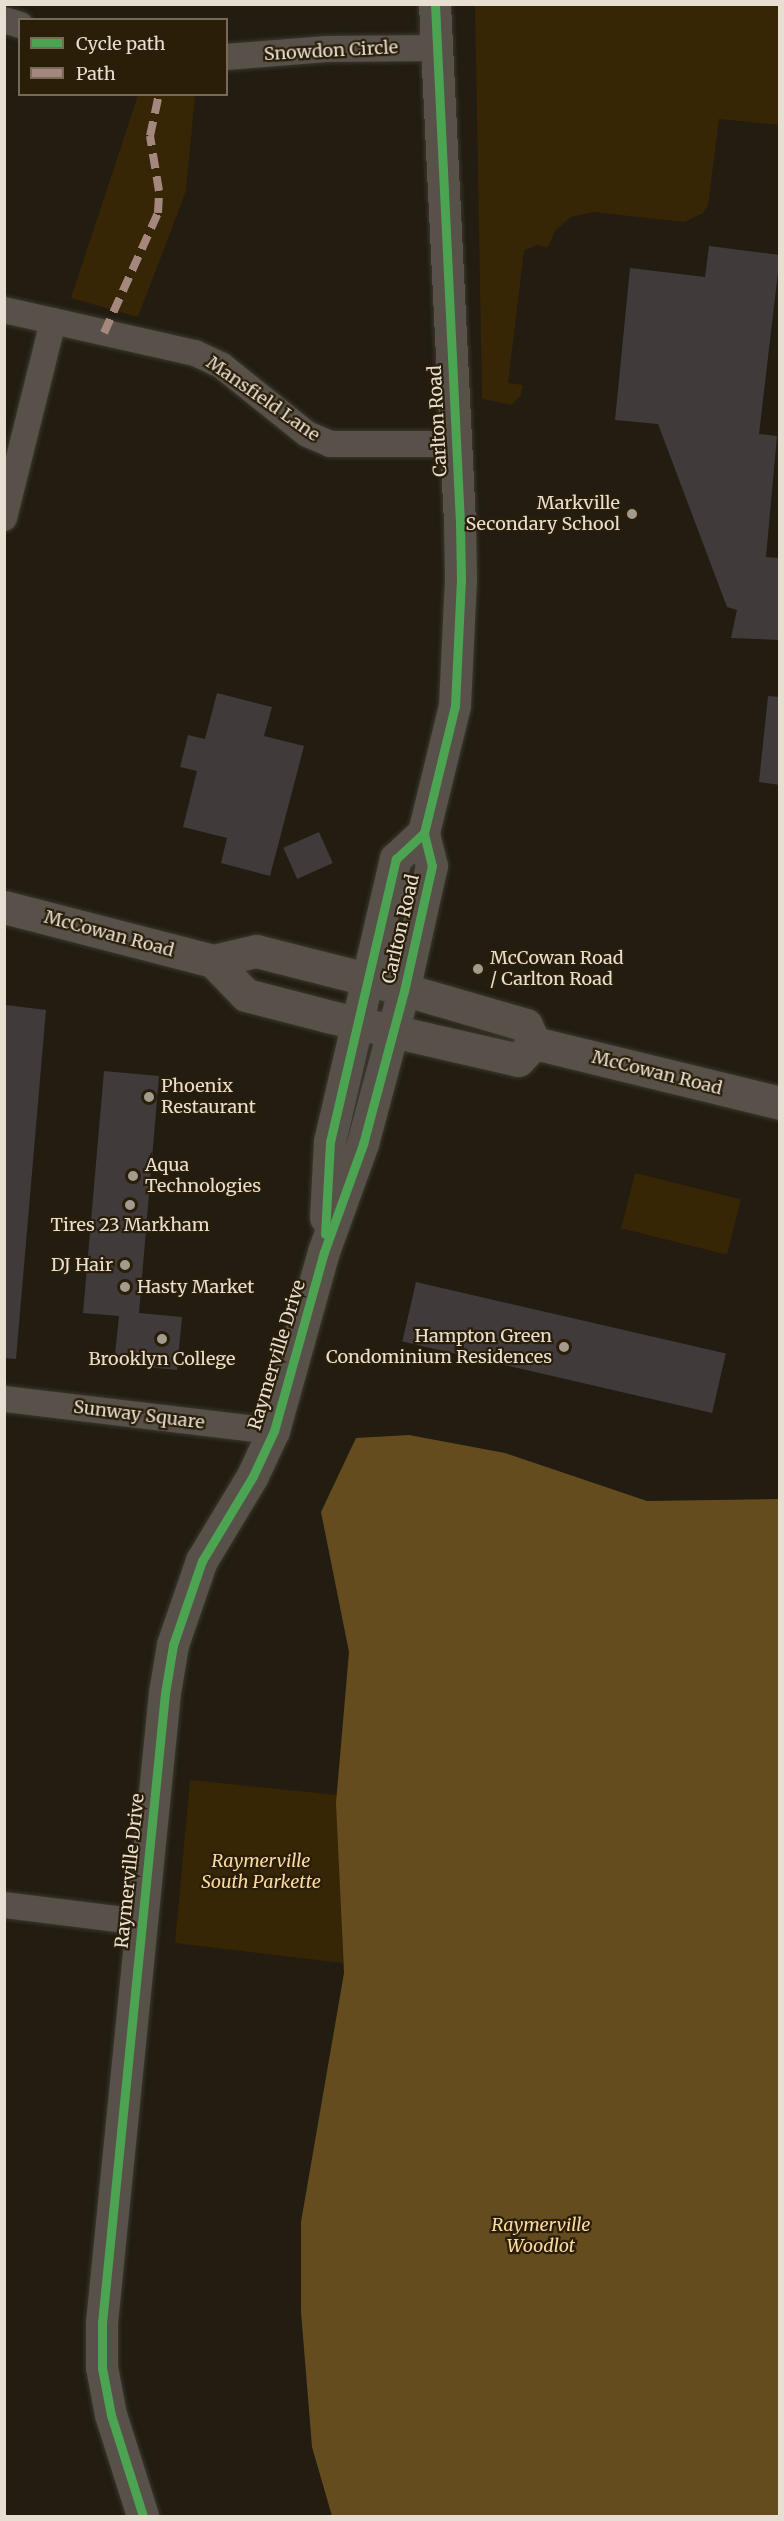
<!DOCTYPE html>
<html>
<head>
<meta charset="utf-8">
<style>
  body { margin:0 }
  #map { position:relative; width:784px; height:2521px; overflow:hidden; background:#221c11; font-family:Merriweather,serif }
  div>[style] { position:absolute }
  [style*='--x'] { left:calc(var(--x)*1px); top:calc(var(--y)*1px); width:calc(var(--w)*1px); rotate:calc(var(--a)*1deg) }
  .green>* { inset:0; background:#362606; transform-origin:0 0 }
  .forest>* { inset:0; background:#654c1e }
  .building>* { inset:0; background:#413a3b; transform-origin:0 0 }
  .roads { filter:drop-shadow(0 0 2px #3c372f) drop-shadow(0 0 2px #3c372f) }
  .minor>* { height:26px; margin:-13px; padding:0 13px; transform-origin:13px; border-radius:13px; background:#575149 }
  .tertiary>* { height:32px; margin:-16px; padding:0 16px; transform-origin:16px; border-radius:16px; background:#575149 }
  .secondary>* { height:33px; margin:-16.5px; padding:0 16.5px; transform-origin:16.5px; border-radius:16.5px; background:#575149 }
  .quiet>* { height:8px; margin-top:-4px; transform-origin:0; background:repeating-linear-gradient(90deg,#a5887d 0 15px,transparent 0 23px) }
  .cycleway>* { height:9px; margin:-4.5px; padding:0 4.5px; transform-origin:4.5px; border-radius:4.5px; background:#4ca352 }
  .dots>* { width:16px; height:16px; translate:-50% -50%; box-sizing:border-box; border:3px solid #2a1e09; border-radius:50% }
  span { translate:-50% -50%; white-space:nowrap; text-align:center; line-height:1.15; -webkit-text-stroke:4.5px #2a1e09; paint-order:stroke }
  .street-label { font-size:18px; color:#e7dfd2 }
  .poi-label { font-size:18px; color:#e7dfd2 }
  .right { translate:-100% -50%; text-align:right }
  .left { translate:0 -50%; text-align:left }
  .park-label { font-size:18px; color:#fdda9e; font-style:italic }
  .frame { position:absolute; inset:0; border:6px solid #e7dfd2; pointer-events:none }
  .legend { position:absolute; left:18px; top:18px; width:210px; height:78px; box-sizing:border-box; background:#2a1e09; border:2px solid #766b59; margin:0; padding:8px 10px; list-style:none; font-size:18px; color:#e7dfd2 }
  .legend li { display:flex; align-items:center; gap:12px; height:30px }
  .legend b { width:30px; border:2px solid #766b59 }
</style>
</head>
<body>
<div id="map">
  <div class="green">
    <div style="clip-path:polygon(475px 5px,779px 5px,779px 125px,719px 119px,708px 205px,703px 213px,684px 222px,593px 212px,571px 217px,555px 231px,548px 247px,536px 245px,524px 251px,508px 383px,523px 385px,521px 395px,512px 405px,482px 399px)"></div>
    <div style="clip-path:polygon(138px 95px,195px 95px,186px 191px,138px 317px,71px 298px)"></div>
    <div style="left:635px;top:1173px;width:109px;height:57px;rotate:14deg"></div>
    <div style="clip-path:polygon(190px 1780px,337px 1795px,343px 1963px,175px 1943px)"></div>
  </div>
  <div class="forest">
    <div style="clip-path:polygon(409px 1435px,505px 1453px,647px 1501px,779px 1499px,779px 2516px,332px 2516px,312px 2447px,301px 2312px,301px 2222px,344px 1973px,336px 1803px,349px 1652px,321px 1512px,356px 1438px)"></div>
  </div>
  <div class="building">
    <div style="clip-path:polygon(709px 246px,780px 255px,759px 434px,777px 436px,766px 557px,780px 558px,780px 640px,731px 638px,737px 610px,727px 607px,658px 424px,615px 420px,630px 268px,705px 277px)"></div>
    <div style="clip-path:polygon(217px 693px,272px 707px,264px 736px,304px 746px,270px 876px,221px 863px,227px 838px,183px 827px,197px 771px,180px 767px,188px 735px,205px 739px)"></div>
    <div style="clip-path:polygon(768px 696px,780px 697px,780px 785px,759px 782px)"></div>
    <div style="left:319px;top:832px;width:34px;height:39px;rotate:66deg"></div>
    <div style="clip-path:polygon(6px 1005px,46px 1010px,16px 1359px,4px 1358px)"></div>
    <div style="clip-path:polygon(104px 1071px,159px 1076px,139px 1313px,182px 1317px,177px 1370px,114px 1364px,119px 1316px,83px 1313px)"></div>
    <div style="left:416px;top:1282px;width:318px;height:61px;rotate:13deg"></div>
  </div>
  <div class="roads">
    <div class="minor">
      <div style="--x:4;--y:20;--w:17;--a:17"></div>
      <div style="--x:226;--y:57;--w:101;--a:-4.5"></div>
      <div style="--x:327;--y:49;--w:109;--a:-0.5"></div>
      <div style="--x:4;--y:310;--w:196;--a:12.7"></div>
      <div style="--x:195;--y:353;--w:29;--a:25"></div>
      <div style="--x:221;--y:365;--w:110;--a:38.7"></div>
      <div style="--x:307;--y:434;--w:25;--a:23"></div>
      <div style="--x:330;--y:444;--w:125;--a:0"></div>
      <div style="--x:4;--y:518;--w:203;--a:-76"></div>
      <div style="--x:4;--y:1399;--w:272;--a:6.8"></div>
      <div style="--x:4;--y:1905;--w:138;--a:7.1"></div>
    </div>
    <div class="tertiary">
      <div style="--x:326;--y:1218;--w:76;--a:-87"></div>
      <div style="--x:330;--y:1142;--w:291;--a:-76.9"></div>
      <div style="--x:396;--y:859;--w:38;--a:-43"></div>
      <div style="--x:143;--y:2516;--w:106;--a:-107.6"></div>
      <div style="--x:111;--y:2415;--w:48;--a:-100.8"></div>
      <div style="--x:102;--y:2368;--w:45;--a:-90"></div>
      <div style="--x:102;--y:2323;--w:633;--a:-84.29"></div>
      <div style="--x:165;--y:1693;--w:49;--a:-80.5"></div>
      <div style="--x:173;--y:1645;--w:89;--a:-71"></div>
      <div style="--x:202;--y:1561;--w:99;--a:-59"></div>
      <div style="--x:253;--y:1476;--w:50;--a:-65"></div>
      <div style="--x:274;--y:1431;--w:186;--a:-74.4"></div>
      <div style="--x:324;--y:1252;--w:115;--a:-70.1"></div>
      <div style="--x:363;--y:1144;--w:158;--a:-75"></div>
      <div style="--x:404;--y:991;--w:128;--a:-77.4"></div>
      <div style="--x:432;--y:866;--w:34;--a:-104"></div>
      <div style="--x:424;--y:833;--w:131;--a:-76.3"></div>
      <div style="--x:455;--y:706;--w:126;--a:-87.3"></div>
      <div style="--x:461;--y:580;--w:57;--a:-91"></div>
      <div style="--x:460;--y:523;--w:520;--a:-92.76"></div>
    </div>
    <div class="secondary">
      <div style="--x:4;--y:907;--w:216;--a:14.5"></div>
      <div style="--x:213;--y:961;--w:44;--a:-13.1"></div>
      <div style="--x:256;--y:951;--w:119;--a:14.2"></div>
      <div style="--x:371;--y:980;--w:161;--a:16.2"></div>
      <div style="--x:526;--y:1025;--w:20;--a:66"></div>
      <div style="--x:213;--y:961;--w:47;--a:45.9"></div>
      <div style="--x:246;--y:995;--w:88;--a:14.5"></div>
      <div style="--x:331;--y:1017;--w:192;--a:12.9"></div>
      <div style="--x:518;--y:1060;--w:23;--a:-47"></div>
      <div style="--x:534;--y:1043;--w:253;--a:13.7"></div>
    </div>
  </div>
  <div class="quiet">
    <div style="--x:104;--y:333;--w:132;--a:-65.8"></div>
    <div style="--x:158;--y:213;--w:22;--a:-87"></div>
    <div style="--x:159;--y:191;--w:56;--a:-99.3"></div>
    <div style="--x:150;--y:136;--w:43;--a:-77.9"></div>
  </div>
  <div class="cycleway">
    <div style="--x:325;--y:1234;--w:92;--a:-86.9"></div>
    <div style="--x:330;--y:1142;--w:291;--a:-76.9"></div>
    <div style="--x:396;--y:859;--w:38;--a:-43"></div>
    <div style="--x:143;--y:2516;--w:106;--a:-107.6"></div>
    <div style="--x:111;--y:2415;--w:48;--a:-100.8"></div>
    <div style="--x:102;--y:2368;--w:45;--a:-90"></div>
    <div style="--x:102;--y:2323;--w:633;--a:-84.29"></div>
    <div style="--x:165;--y:1693;--w:49;--a:-80.5"></div>
    <div style="--x:173;--y:1645;--w:89;--a:-71"></div>
    <div style="--x:202;--y:1561;--w:99;--a:-59"></div>
    <div style="--x:253;--y:1476;--w:50;--a:-65"></div>
    <div style="--x:274;--y:1431;--w:186;--a:-74.4"></div>
    <div style="--x:324;--y:1252;--w:115;--a:-70.1"></div>
    <div style="--x:363;--y:1144;--w:158;--a:-75"></div>
    <div style="--x:404;--y:991;--w:128;--a:-77.4"></div>
    <div style="--x:432;--y:866;--w:34;--a:-104"></div>
    <div style="--x:424;--y:833;--w:131;--a:-76.3"></div>
    <div style="--x:455;--y:706;--w:126;--a:-87.3"></div>
    <div style="--x:461;--y:580;--w:57;--a:-91"></div>
    <div style="--x:460;--y:523;--w:520;--a:-92.76"></div>
  </div>
  <div class="dots">
    <div style="left:632px;top:514px;background:#a29b8e"></div>
    <div style="left:478px;top:969px;background:#a29b8e"></div>
    <div style="left:149px;top:1097px;background:#a29b8e"></div>
    <div style="left:133px;top:1176px;background:#a29b8e"></div>
    <div style="left:130px;top:1205px;background:#a29b8e"></div>
    <div style="left:125px;top:1265px;background:#a29b8e"></div>
    <div style="left:125px;top:1287px;background:#a29b8e"></div>
    <div style="left:162px;top:1339px;background:#a29b8e"></div>
    <div style="left:564px;top:1347px;background:#a29b8e"></div>
  </div>
  <div class="street-label">
    <span style="left:331px;top:51px;rotate:-3deg">Snowdon Circle</span>
    <span style="left:263px;top:399px;rotate:35deg">Mansfield Lane</span>
    <span style="left:438px;top:421px;rotate:-93deg">Carlton Road</span>
    <span style="left:401px;top:929px;rotate:-77deg">Carlton Road</span>
    <span style="left:109px;top:934px;rotate:15deg">McCowan Road</span>
    <span style="left:657px;top:1073px;rotate:14deg">McCowan Road</span>
    <span style="left:277px;top:1355px;rotate:-73deg">Raymerville Drive</span>
    <span style="left:139px;top:1415px;rotate:7deg">Sunway Square</span>
    <span style="left:130px;top:1871px;rotate:-84deg">Raymerville Drive</span>
  </div>
  <div class="poi-label">
    <span class="right" style="left:620px;top:514px">Markville<br>Secondary School</span>
    <span class="left" style="left:490px;top:969px">McCowan Road<br>/ Carlton Road</span>
    <span class="left" style="left:161px;top:1097px">Phoenix<br>Restaurant</span>
    <span class="left" style="left:145px;top:1176px">Aqua<br>Technologies</span>
    <span style="left:130px;top:1225px">Tires 23 Markham</span>
    <span class="right" style="left:113px;top:1265px">DJ Hair</span>
    <span class="left" style="left:137px;top:1287px">Hasty Market</span>
    <span class="right" style="left:552px;top:1347px">Hampton Green<br>Condominium Residences</span>
    <span style="left:162px;top:1359px">Brooklyn College</span>
  </div>
  <div class="park-label">
    <span style="left:261px;top:1872px">Raymerville<br>South Parkette</span>
    <span style="left:541px;top:2236px">Raymerville<br>Woodlot</span>
  </div>
  <div class="frame"></div>
  <ul class="legend">
  <li><b style="height:8px;background:#4ca352"></b>Cycle path</li>
  <li><b style="height:8px;background:#a5887d"></b>Path</li>
  </ul>
</div>
</body>
</html>
